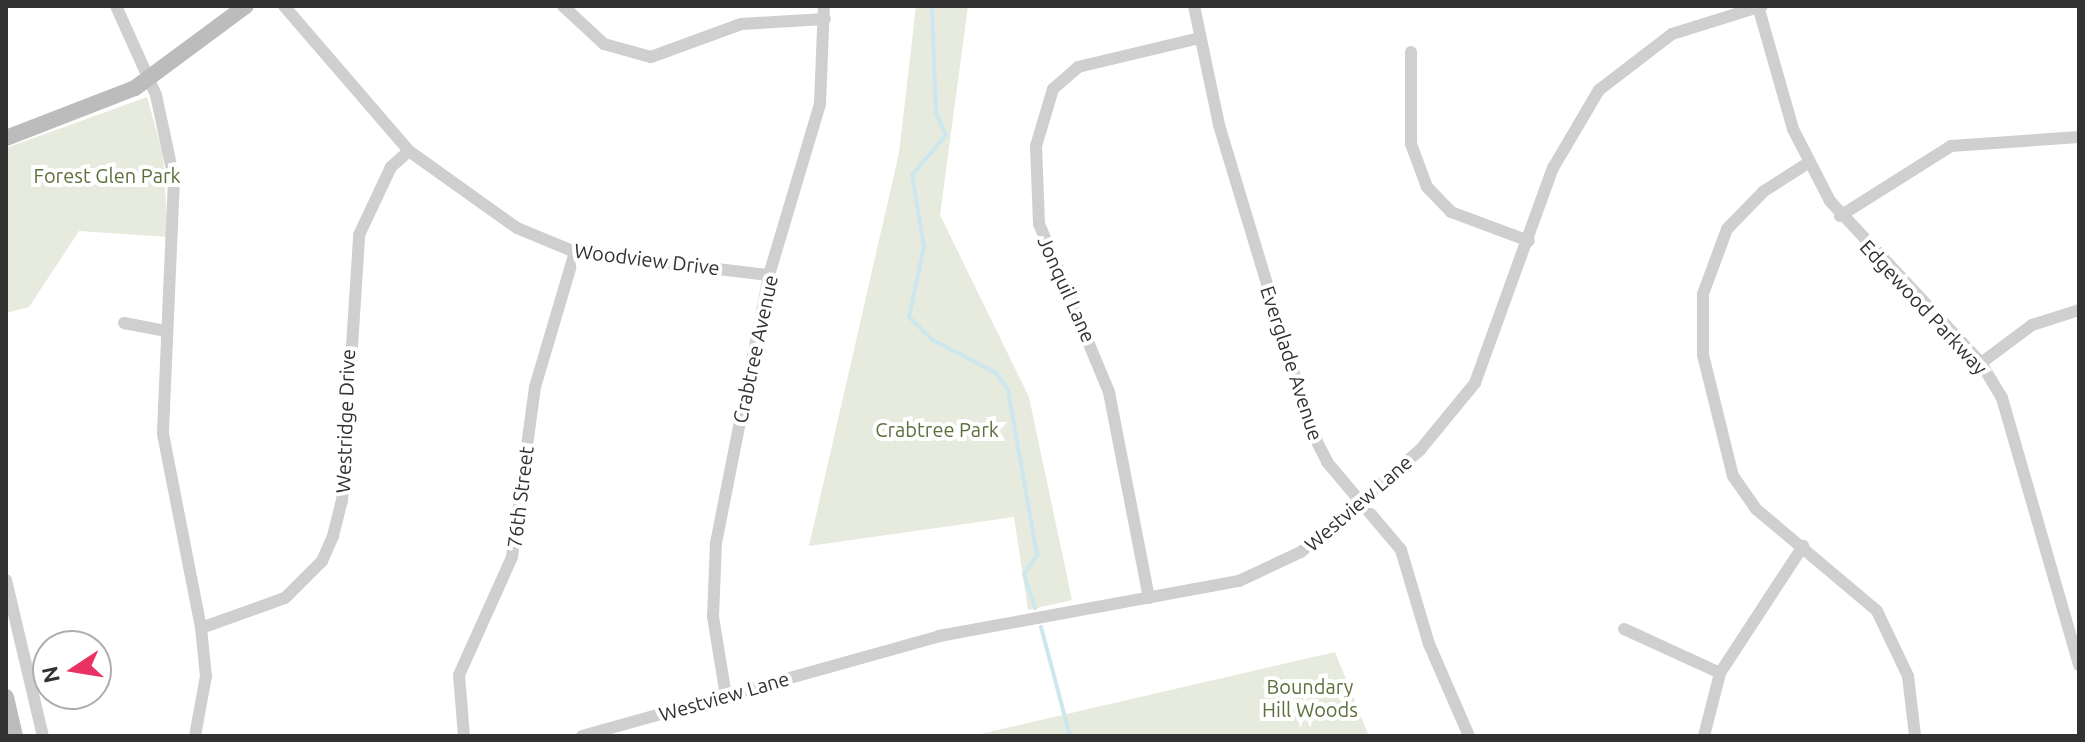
<!DOCTYPE html>
<html>
<head>
<meta charset="utf-8">
<style>
  body { margin:0 }
  #map { position:relative; width:2085px; height:742px; overflow:hidden; background:#fff; font-family:Ubuntu,sans-serif }
  div>[style] { position:absolute }
  [style*='--x'] { left:calc(var(--x)*1px); top:calc(var(--y)*1px); width:calc(var(--w)*1px); rotate:calc(var(--a)*1deg) }
  .green>* { inset:0; background:#e7ebdd }
  .stream>* { height:4px; margin:-2px; padding:0 2px; transform-origin:2px; border-radius:2px; background:#cce7ee }
  .street>* { height:12px; margin:-6px; padding:0 6px; transform-origin:6px; border-radius:6px; background:#cfcfcf }
  .secondary>* { height:16px; margin:-8px; padding:0 8px; transform-origin:8px; border-radius:8px; background:#bcbcbc }
  span { translate:-50% -50%; white-space:nowrap; text-align:center; line-height:1.15; -webkit-text-stroke:8px #fff; paint-order:stroke }
  .park-label { font-size:20px; color:#5e6f3d }
  .street-label { font-size:20px; color:#323232 }
  .frame { position:absolute; inset:0; border:8px solid #323232; pointer-events:none }
  .north { position:absolute; left:32px; top:630px; width:80px; height:80px; box-sizing:border-box; background:#fff; border:2px solid #adadad; border-radius:50%; rotate:258deg; font-size:22px; font-weight:700; line-height:32px; text-align:center; color:#323232 }
  .north::after { content:''; display:block; margin:auto; width:28px; height:36px; background:#ea3262; clip-path:polygon(50% 0,100% 100%,50% 72%,0 100%) }
</style>
</head>
<body>
<div id="map">
  <div class="green">
    <div style="clip-path:polygon(916px 6px,968px 6px,940px 215px,1029px 397px,1072px 600px,1028px 610px,1014px 517px,809px 546px,899px 153px)"></div>
    <div style="clip-path:polygon(147px 97px,163px 154px,168px 237px,79px 231px,29px 307px,6px 313px,6px 148px)"></div>
    <div style="clip-path:polygon(1335px 652px,1369px 736px,972px 736px)"></div>
  </div>
  <div class="stream">
    <div style="--x:932;--y:6;--w:107;--a:87.9"></div>
    <div style="--x:936;--y:113;--w:24;--a:66"></div>
    <div style="--x:946;--y:135;--w:52;--a:130.4"></div>
    <div style="--x:912;--y:175;--w:73;--a:80.5"></div>
    <div style="--x:924;--y:247;--w:72;--a:102.1"></div>
    <div style="--x:909;--y:317;--w:33;--a:44"></div>
    <div style="--x:933;--y:340;--w:71;--a:27.6"></div>
    <div style="--x:996;--y:373;--w:21;--a:55"></div>
    <div style="--x:1008;--y:390;--w:168;--a:80"></div>
    <div style="--x:1037;--y:555;--w:23;--a:124"></div>
    <div style="--x:1024;--y:574;--w:36;--a:72"></div>
    <div style="--x:1041;--y:627;--w:113;--a:75.1"></div>
  </div>
  <div class="street">
    <div style="--x:116;--y:6;--w:98;--a:65.8"></div>
    <div style="--x:156;--y:95;--w:86;--a:77.9"></div>
    <div style="--x:174;--y:179;--w:255;--a:92.5"></div>
    <div style="--x:163;--y:434;--w:198;--a:78.9"></div>
    <div style="--x:201;--y:628;--w:48;--a:84.1"></div>
    <div style="--x:206;--y:676;--w:61;--a:100.4"></div>
    <div style="--x:284;--y:6;--w:191;--a:49.2"></div>
    <div style="--x:409;--y:151;--w:133;--a:35.5"></div>
    <div style="--x:517;--y:228;--w:63;--a:22.5"></div>
    <div style="--x:575;--y:252;--w:195;--a:6.8"></div>
    <div style="--x:563;--y:6;--w:56;--a:42.8"></div>
    <div style="--x:604;--y:44;--w:49;--a:15.5"></div>
    <div style="--x:651;--y:57;--w:96;--a:-20.1"></div>
    <div style="--x:741;--y:24;--w:84;--a:-3.4"></div>
    <div style="--x:1194;--y:6;--w:122;--a:78.1"></div>
    <div style="--x:1219;--y:125;--w:319;--a:73.2"></div>
    <div style="--x:1311;--y:430;--w:36;--a:63"></div>
    <div style="--x:1327;--y:462;--w:115;--a:49.9"></div>
    <div style="--x:1401;--y:550;--w:98;--a:73.4"></div>
    <div style="--x:1429;--y:644;--w:100;--a:66.5"></div>
    <div style="--x:1758;--y:6;--w:128;--a:74.1"></div>
    <div style="--x:1793;--y:129;--w:81;--a:62.8"></div>
    <div style="--x:1830;--y:201;--w:221;--a:47"></div>
    <div style="--x:1981;--y:363;--w:41;--a:59"></div>
    <div style="--x:2002;--y:398;--w:278;--a:73.9"></div>
    <div style="--x:1411;--y:52;--w:92;--a:90"></div>
    <div style="--x:1411;--y:144;--w:46;--a:69.6"></div>
    <div style="--x:1427;--y:187;--w:35;--a:46"></div>
    <div style="--x:1451;--y:212;--w:83;--a:20.4"></div>
    <div style="--x:1808;--y:163;--w:52;--a:147.5"></div>
    <div style="--x:1764;--y:191;--w:53;--a:134.2"></div>
    <div style="--x:1727;--y:229;--w:69;--a:110.3"></div>
    <div style="--x:1703;--y:294;--w:61;--a:90"></div>
    <div style="--x:1703;--y:355;--w:125;--a:76.1"></div>
    <div style="--x:1733;--y:476;--w:40;--a:55.1"></div>
    <div style="--x:1756;--y:509;--w:158;--a:40.1"></div>
    <div style="--x:1877;--y:611;--w:72;--a:64.5"></div>
    <div style="--x:1908;--y:676;--w:60;--a:83.3"></div>
    <div style="--x:1840;--y:216;--w:131;--a:-32.2"></div>
    <div style="--x:1951;--y:146;--w:128;--a:-4"></div>
    <div style="--x:124;--y:323;--w:43;--a:10.8"></div>
    <div style="--x:1981;--y:363;--w:64;--a:-36.7"></div>
    <div style="--x:2032;--y:325;--w:49;--a:-17.7"></div>
    <div style="--x:6;--y:580;--w:160;--a:76.7"></div>
    <div style="--x:1149;--y:598;--w:210;--a:-101"></div>
    <div style="--x:1109;--y:392;--w:182;--a:-112.6"></div>
    <div style="--x:1039;--y:224;--w:78;--a:-92.2"></div>
    <div style="--x:1036;--y:146;--w:59;--a:-73.4"></div>
    <div style="--x:1053;--y:89;--w:33;--a:-41"></div>
    <div style="--x:1078;--y:67;--w:125;--a:-13.4"></div>
    <div style="--x:201;--y:628;--w:89;--a:-19.7"></div>
    <div style="--x:285;--y:598;--w:52;--a:-45"></div>
    <div style="--x:322;--y:561;--w:27;--a:-66"></div>
    <div style="--x:333;--y:536;--w:36;--a:-76"></div>
    <div style="--x:342;--y:501;--w:267;--a:-86.3"></div>
    <div style="--x:359;--y:235;--w:75;--a:-64.8"></div>
    <div style="--x:391;--y:167;--w:24;--a:-42"></div>
    <div style="--x:1624;--y:629;--w:106;--a:24.6"></div>
    <div style="--x:726;--y:696;--w:80;--a:-99.3"></div>
    <div style="--x:713;--y:617;--w:74;--a:-87.7"></div>
    <div style="--x:716;--y:543;--w:273;--a:-78.8"></div>
    <div style="--x:769;--y:275;--w:178;--a:-73.4"></div>
    <div style="--x:820;--y:104;--w:98;--a:-87.7"></div>
    <div style="--x:464;--y:736;--w:61;--a:-94.7"></div>
    <div style="--x:459;--y:675;--w:129;--a:-65.8"></div>
    <div style="--x:512;--y:557;--w:172;--a:-82.3"></div>
    <div style="--x:535;--y:387;--w:141;--a:-73.5"></div>
    <div style="--x:582;--y:736;--w:371;--a:-15.6"></div>
    <div style="--x:939;--y:636;--w:305;--a:-10.4"></div>
    <div style="--x:1239;--y:581;--w:68;--a:-25.1"></div>
    <div style="--x:1301;--y:552;--w:157;--a:-40.6"></div>
    <div style="--x:1420;--y:450;--w:87;--a:-50.6"></div>
    <div style="--x:1475;--y:383;--w:229;--a:-70.1"></div>
    <div style="--x:1553;--y:168;--w:91;--a:-59.5"></div>
    <div style="--x:1599;--y:90;--w:92;--a:-37.5"></div>
    <div style="--x:1672;--y:34;--w:94;--a:-17.3"></div>
    <div style="--x:1704;--y:736;--w:65;--a:-75.7"></div>
    <div style="--x:1720;--y:673;--w:152;--a:-56.8"></div>
  </div>
  <div class="secondary">
    <div style="--x:6;--y:138;--w:138;--a:-21.2"></div>
    <div style="--x:135;--y:88;--w:138;--a:-36.5"></div>
    <div style="--x:6;--y:697;--w:40;--a:77"></div>
  </div>
  <div class="park-label">
    <span style="left:107px;top:175px">Forest Glen Park</span>
    <span style="left:937px;top:429px">Crabtree Park</span>
    <span style="left:1310px;top:698px">Boundary<br>Hill Woods</span>
  </div>
  <div class="street-label">
    <span style="left:647px;top:259px;rotate:7deg">Woodview Drive</span>
    <span style="left:1067px;top:289px;rotate:66deg">Jonquil Lane</span>
    <span style="left:1924px;top:307px;rotate:47deg">Edgewood Parkway</span>
    <span style="left:755px;top:349px;rotate:-78deg">Crabtree Avenue</span>
    <span style="left:1292px;top:363px;rotate:72deg">Everglade Avenue</span>
    <span style="left:345px;top:421px;rotate:-88deg">Westridge Drive</span>
    <span style="left:520px;top:497px;rotate:-83deg">76th Street</span>
    <span style="left:1358px;top:503px;rotate:-41deg">Westview Lane</span>
    <span style="left:724px;top:696px;rotate:-16deg">Westview Lane</span>
  </div>
  <div class="frame"></div>
  <div class="north">N</div>
</div>
</body>
</html>
